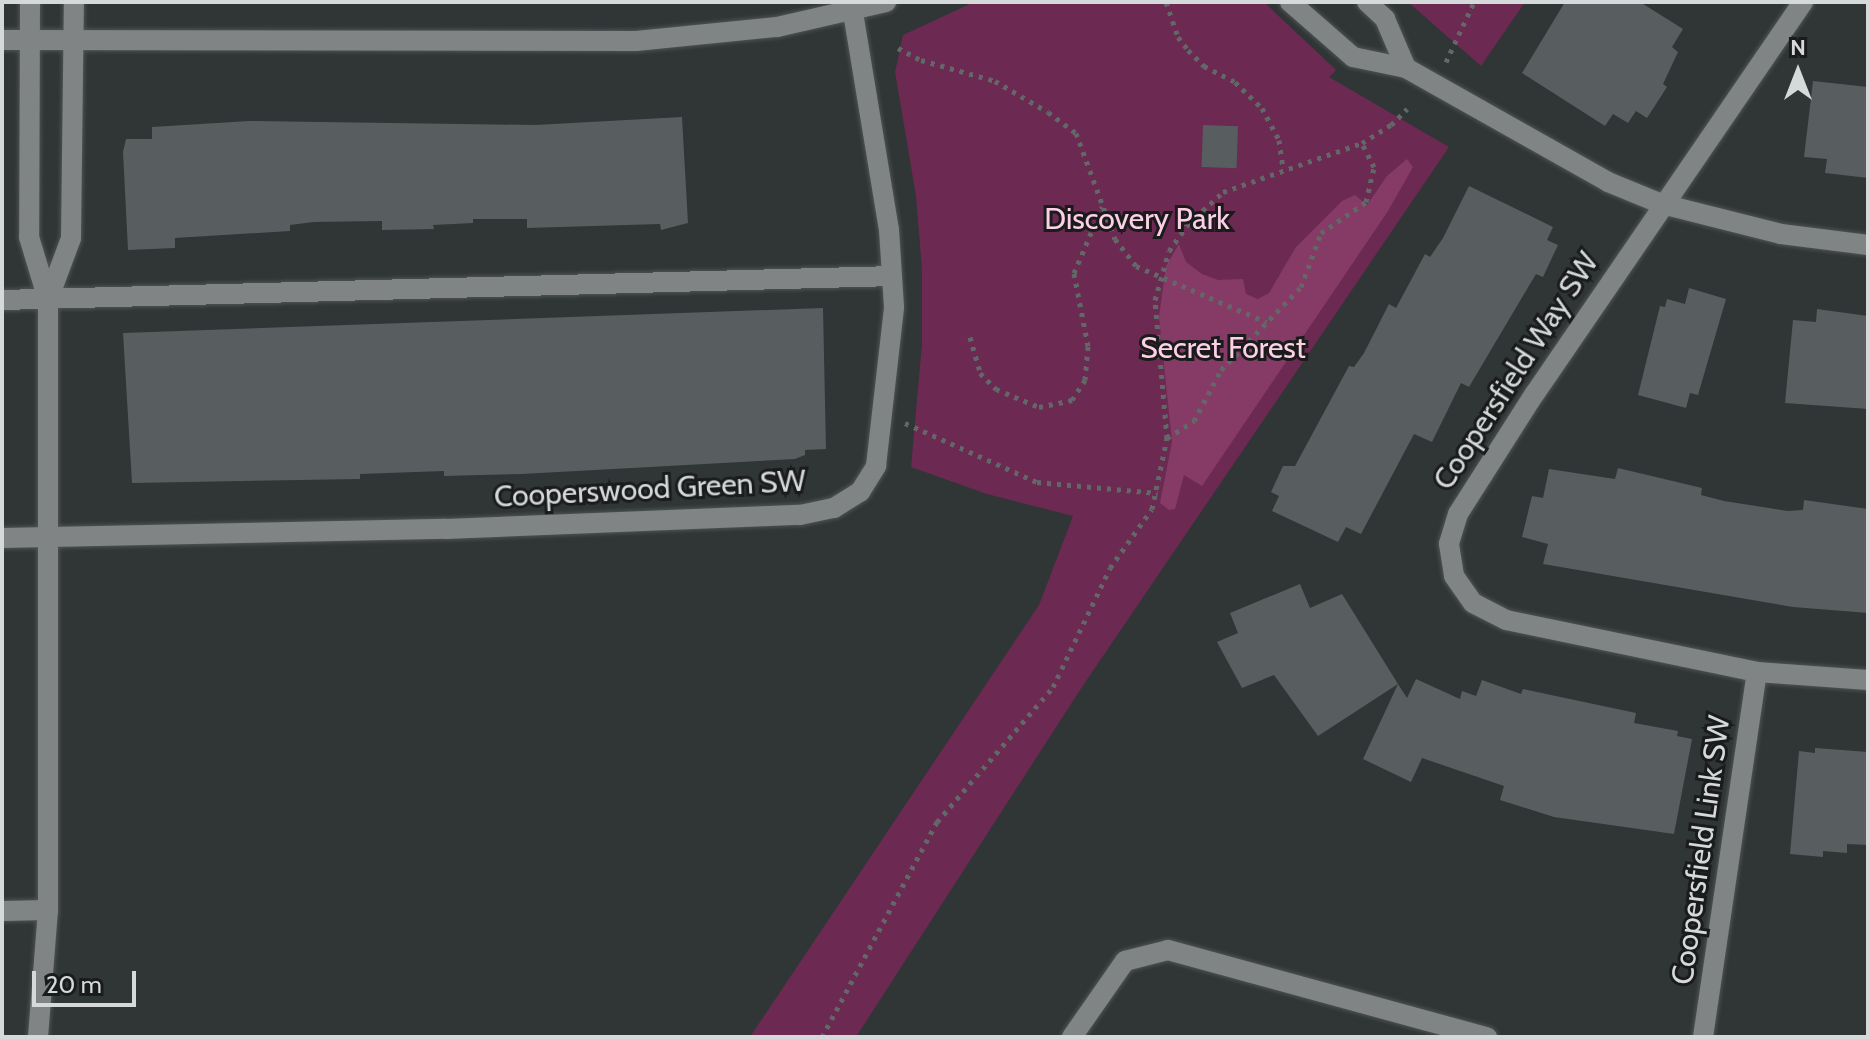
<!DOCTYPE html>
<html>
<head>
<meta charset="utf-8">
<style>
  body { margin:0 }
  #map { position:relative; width:1870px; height:1039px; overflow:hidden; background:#303536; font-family:Cabin,sans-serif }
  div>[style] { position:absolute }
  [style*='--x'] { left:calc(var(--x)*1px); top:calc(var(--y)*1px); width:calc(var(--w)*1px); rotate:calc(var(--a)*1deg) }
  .green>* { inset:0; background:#6c2951 }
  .forest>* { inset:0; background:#863b67 }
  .building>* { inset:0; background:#585d5f; transform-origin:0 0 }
  .path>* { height:5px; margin-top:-2.5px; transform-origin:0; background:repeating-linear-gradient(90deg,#636768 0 4px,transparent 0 10px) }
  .roads { filter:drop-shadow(0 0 2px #4e5354) drop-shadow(0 0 2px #4e5354) }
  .minor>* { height:20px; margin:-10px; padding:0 10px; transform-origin:10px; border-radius:10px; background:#818484 }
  span { translate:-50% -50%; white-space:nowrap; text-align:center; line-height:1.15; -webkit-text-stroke:6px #1a1c1c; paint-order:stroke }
  .park-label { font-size:30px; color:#fdd0e7 }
  .street-label { font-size:30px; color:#d6d9da }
  .frame { position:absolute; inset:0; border:4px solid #d6d9da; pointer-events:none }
  .north { position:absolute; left:1758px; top:32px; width:80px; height:80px; -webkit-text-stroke:6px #1a1c1c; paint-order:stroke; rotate:0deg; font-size:22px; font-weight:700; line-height:32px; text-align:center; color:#d6d9da }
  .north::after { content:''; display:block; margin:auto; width:28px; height:36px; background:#d6d9da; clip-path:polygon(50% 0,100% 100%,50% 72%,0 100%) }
  .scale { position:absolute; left:32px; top:971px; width:104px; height:36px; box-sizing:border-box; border:4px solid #d6d9da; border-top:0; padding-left:10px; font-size:24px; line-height:28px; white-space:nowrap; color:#d6d9da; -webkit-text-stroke:6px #1a1c1c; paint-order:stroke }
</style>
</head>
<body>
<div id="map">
  <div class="green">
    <div style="clip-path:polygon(974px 2px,1264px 2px,1336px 70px,1329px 77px,1449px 147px,1082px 687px,856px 1037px,750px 1037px,1039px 605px,1073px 516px,987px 494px,911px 467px,922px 344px,922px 270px,916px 196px,895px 72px,903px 35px)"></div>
    <div style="clip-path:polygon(1408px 2px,1525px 2px,1481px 66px)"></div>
  </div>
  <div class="forest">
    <div style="clip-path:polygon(1407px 159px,1413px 167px,1388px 211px,1202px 486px,1184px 475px,1175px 509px,1169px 510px,1160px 503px,1172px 442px,1159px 317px,1166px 266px,1179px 244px,1186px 262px,1202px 274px,1218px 280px,1243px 279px,1246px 294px,1258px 299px,1269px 293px,1296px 247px,1342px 201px,1355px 195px,1367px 205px,1387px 176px)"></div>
  </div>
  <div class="building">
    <div style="clip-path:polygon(1565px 2px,1640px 2px,1683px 29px,1672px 47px,1678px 52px,1663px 84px,1667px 87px,1647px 118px,1636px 111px,1628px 123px,1613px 114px,1605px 126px,1522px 73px)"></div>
    <div style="clip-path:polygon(1813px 81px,1868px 87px,1868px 178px,1825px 173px,1827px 159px,1804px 157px)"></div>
    <div style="clip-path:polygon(682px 117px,688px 223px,661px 230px,660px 224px,527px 228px,527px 219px,473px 219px,473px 223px,433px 225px,434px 229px,382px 230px,382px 221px,314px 222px,290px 225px,290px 231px,175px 238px,175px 248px,128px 250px,123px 152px,126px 139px,152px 139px,152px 127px,249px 121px,535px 125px)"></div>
    <div style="left:1203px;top:125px;width:35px;height:42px;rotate:2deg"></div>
    <div style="clip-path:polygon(1469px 186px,1553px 227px,1547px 240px,1558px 245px,1543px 277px,1536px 274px,1469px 387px,1461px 383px,1432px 442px,1414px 434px,1361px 534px,1346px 527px,1338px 542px,1272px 511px,1279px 496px,1271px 492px,1283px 466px,1295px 466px,1349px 366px,1354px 367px,1364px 353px,1389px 304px,1396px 308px,1425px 254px,1430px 257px,1443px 238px)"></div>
    <div style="clip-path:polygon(1689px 288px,1726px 299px,1698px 395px,1690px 393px,1686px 408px,1638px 395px,1660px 306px,1665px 307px,1667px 299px,1685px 304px)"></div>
    <div style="clip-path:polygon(823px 308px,826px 449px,805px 450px,805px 455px,795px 459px,522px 474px,444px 476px,444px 471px,360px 474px,360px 479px,132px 483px,123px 333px)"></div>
    <div style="clip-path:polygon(1817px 309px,1868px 316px,1868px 409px,1785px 403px,1793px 320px,1816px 322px)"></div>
    <div style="clip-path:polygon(1618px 468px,1702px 488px,1701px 495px,1724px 501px,1788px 511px,1803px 510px,1804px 500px,1868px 509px,1868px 613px,1793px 607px,1543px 564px,1548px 544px,1522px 537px,1532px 496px,1543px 498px,1549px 469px,1615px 479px)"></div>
    <div style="clip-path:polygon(1300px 584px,1310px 608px,1342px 594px,1398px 684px,1318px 736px,1274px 675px,1242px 688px,1217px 642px,1238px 633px,1230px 613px)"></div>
    <div style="clip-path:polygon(1416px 679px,1460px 699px,1462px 691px,1476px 696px,1482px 680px,1521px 694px,1523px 689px,1636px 713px,1634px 723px,1678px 731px,1677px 736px,1692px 739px,1674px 834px,1554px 817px,1500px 800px,1504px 786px,1422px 758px,1411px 782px,1363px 759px,1398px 684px,1407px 698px)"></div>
    <div style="clip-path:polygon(1815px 748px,1868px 752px,1868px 845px,1847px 844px,1847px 853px,1823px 851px,1823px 857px,1790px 854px,1799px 751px,1815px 753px)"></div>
  </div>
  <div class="path">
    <div style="--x:1166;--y:2;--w:37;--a:71"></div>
    <div style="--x:1178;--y:37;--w:16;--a:52"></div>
    <div style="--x:1188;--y:50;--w:23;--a:45"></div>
    <div style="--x:1204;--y:66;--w:35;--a:27"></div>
    <div style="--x:1235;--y:82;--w:37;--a:44"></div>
    <div style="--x:1262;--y:108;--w:36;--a:62"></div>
    <div style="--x:1279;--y:140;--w:28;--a:82"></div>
    <div style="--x:898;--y:48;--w:26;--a:28"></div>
    <div style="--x:921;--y:60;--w:77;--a:15.8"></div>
    <div style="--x:995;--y:81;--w:61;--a:30.3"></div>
    <div style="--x:1048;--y:112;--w:35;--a:37"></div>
    <div style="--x:1076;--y:133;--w:113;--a:69.8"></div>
    <div style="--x:1115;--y:239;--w:34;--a:52"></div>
    <div style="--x:1136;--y:266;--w:142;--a:23.3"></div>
    <div style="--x:1446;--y:62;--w:66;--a:-65"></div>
    <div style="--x:970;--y:337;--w:37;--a:74"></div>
    <div style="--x:980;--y:373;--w:23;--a:45"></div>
    <div style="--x:996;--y:389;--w:47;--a:22.7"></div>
    <div style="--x:1039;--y:407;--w:34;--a:-12"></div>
    <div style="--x:1072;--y:400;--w:24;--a:-57"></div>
    <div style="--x:1085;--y:380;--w:34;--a:-85"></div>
    <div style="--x:1088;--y:346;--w:74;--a:-100.9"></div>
    <div style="--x:1074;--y:273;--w:72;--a:-67"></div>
    <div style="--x:905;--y:423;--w:145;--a:24.1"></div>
    <div style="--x:1037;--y:482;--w:121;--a:5.2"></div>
    <div style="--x:1167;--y:438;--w:32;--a:-32"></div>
    <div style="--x:1194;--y:421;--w:58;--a:-62.1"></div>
    <div style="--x:1221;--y:370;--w:115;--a:-46.1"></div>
    <div style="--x:1301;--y:287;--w:58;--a:-69.7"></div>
    <div style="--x:1321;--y:233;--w:55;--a:-34.6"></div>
    <div style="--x:1366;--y:202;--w:36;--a:-77"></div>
    <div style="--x:1374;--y:167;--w:27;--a:-117"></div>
    <div style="--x:822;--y:1037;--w:244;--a:-61.9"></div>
    <div style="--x:937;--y:822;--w:178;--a:-49.3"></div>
    <div style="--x:1053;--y:687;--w:132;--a:-64.4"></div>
    <div style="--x:1110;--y:568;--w:72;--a:-54.6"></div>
    <div style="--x:1152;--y:509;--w:73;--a:-78.1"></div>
    <div style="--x:1167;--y:438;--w:139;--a:-95"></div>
    <div style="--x:1155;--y:300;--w:51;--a:-74.1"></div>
    <div style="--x:1169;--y:251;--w:33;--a:-55"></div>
    <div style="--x:1188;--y:224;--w:47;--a:-42.4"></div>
    <div style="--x:1223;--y:192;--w:147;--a:-19.4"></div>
    <div style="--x:1362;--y:143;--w:34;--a:-32"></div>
    <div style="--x:1391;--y:125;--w:23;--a:-45"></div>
  </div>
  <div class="roads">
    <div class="minor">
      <div style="--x:30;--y:2;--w:235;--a:90.2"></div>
      <div style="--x:29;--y:237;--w:66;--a:73.2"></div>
      <div style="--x:48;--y:300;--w:610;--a:90"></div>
      <div style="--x:48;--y:910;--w:127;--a:94.5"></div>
      <div style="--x:1290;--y:2;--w:84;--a:41.1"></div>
      <div style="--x:1353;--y:57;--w:54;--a:11.7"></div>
      <div style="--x:1406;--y:68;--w:232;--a:29.4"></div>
      <div style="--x:1608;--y:182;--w:58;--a:22.2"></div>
      <div style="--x:1662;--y:204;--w:123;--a:14.1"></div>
      <div style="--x:1781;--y:234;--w:88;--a:7.2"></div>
      <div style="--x:1367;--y:2;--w:25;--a:43"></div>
      <div style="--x:1385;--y:19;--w:53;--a:66.8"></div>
      <div style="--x:1803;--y:2;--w:474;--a:124.4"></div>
      <div style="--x:1535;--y:393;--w:143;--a:122.5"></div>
      <div style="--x:1458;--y:514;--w:31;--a:107"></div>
      <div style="--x:1449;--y:544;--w:32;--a:81"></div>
      <div style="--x:1454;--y:576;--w:33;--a:55"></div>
      <div style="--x:1473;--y:603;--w:37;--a:27"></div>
      <div style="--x:1506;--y:620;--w:256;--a:11.7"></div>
      <div style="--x:1757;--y:672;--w:111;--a:4.1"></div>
      <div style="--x:2;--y:40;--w:634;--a:0.09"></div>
      <div style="--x:636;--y:41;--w:142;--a:-5.7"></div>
      <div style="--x:777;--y:27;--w:112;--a:-12.9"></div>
      <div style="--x:2;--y:300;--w:890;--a:-1.54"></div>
      <div style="--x:48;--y:300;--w:66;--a:-69.6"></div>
      <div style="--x:71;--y:238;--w:236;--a:-89.3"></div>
      <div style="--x:2;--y:538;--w:444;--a:-1.2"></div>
      <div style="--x:446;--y:529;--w:354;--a:-2.3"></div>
      <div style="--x:800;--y:515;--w:35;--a:-12"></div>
      <div style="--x:834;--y:508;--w:31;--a:-32"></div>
      <div style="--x:860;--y:492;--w:31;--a:-58"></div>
      <div style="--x:876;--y:466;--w:160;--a:-83.5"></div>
      <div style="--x:894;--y:307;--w:77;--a:-93.7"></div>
      <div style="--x:889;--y:230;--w:220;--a:-99.4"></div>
      <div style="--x:2;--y:911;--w:46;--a:-1.2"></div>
      <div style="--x:1072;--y:1037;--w:93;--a:-55.1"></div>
      <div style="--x:1125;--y:961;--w:44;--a:-14.3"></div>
      <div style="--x:1168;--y:950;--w:331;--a:15.3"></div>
      <div style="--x:1703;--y:1037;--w:369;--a:-81.6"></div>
    </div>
  </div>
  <div class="park-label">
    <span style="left:1137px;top:219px">Discovery Park</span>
    <span style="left:1223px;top:348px">Secret Forest</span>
  </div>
  <div class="street-label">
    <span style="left:1516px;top:371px;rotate:-57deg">Coopersfield Way SW</span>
    <span style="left:650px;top:489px;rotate:-3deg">Cooperswood Green SW</span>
    <span style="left:1701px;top:850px;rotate:-82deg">Coopersfield Link SW</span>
  </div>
  <div class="frame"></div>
  <div class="north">N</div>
  <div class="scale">20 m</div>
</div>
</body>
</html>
